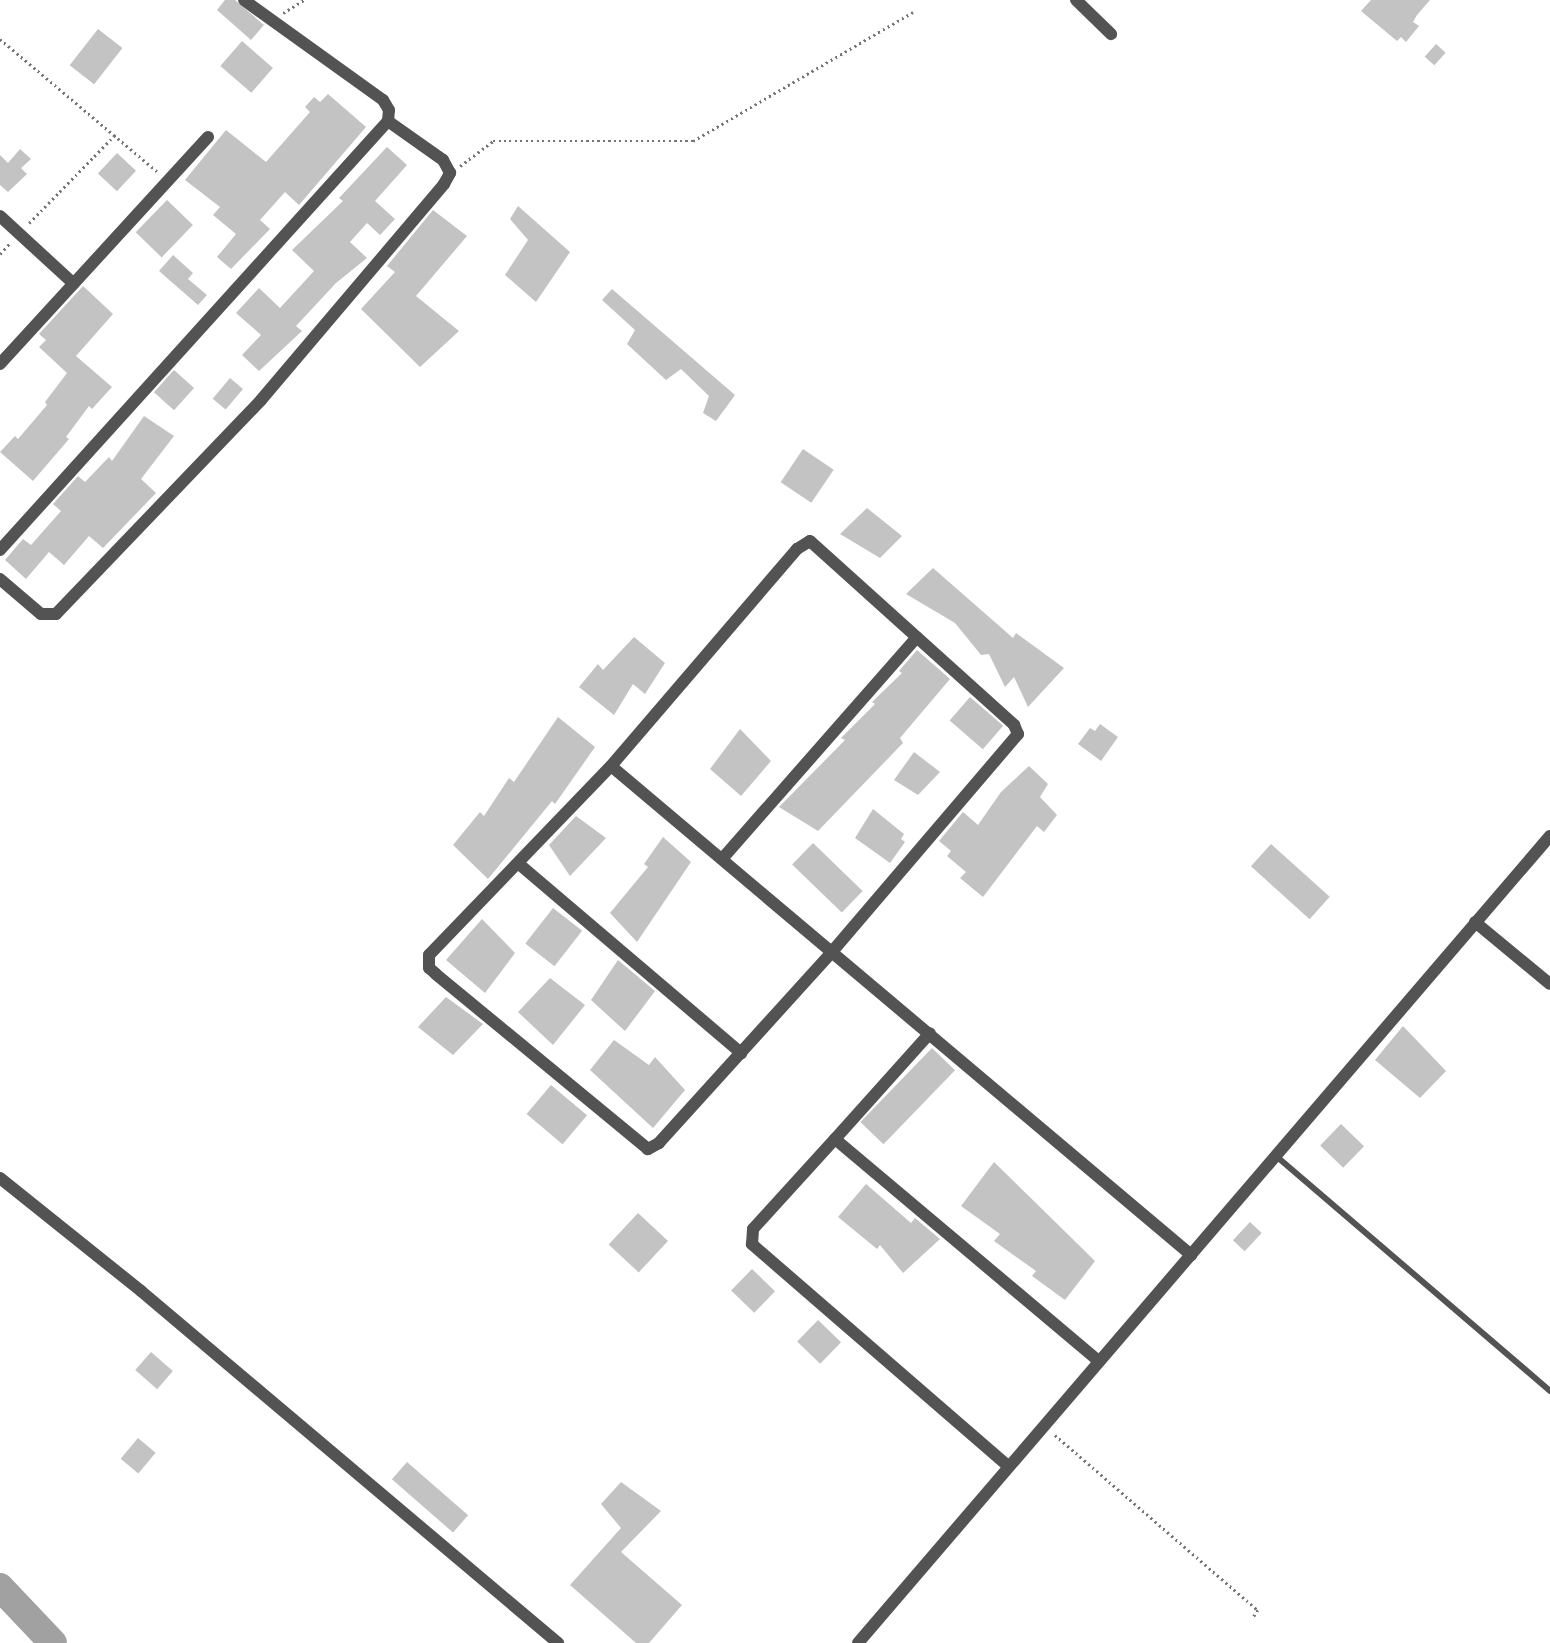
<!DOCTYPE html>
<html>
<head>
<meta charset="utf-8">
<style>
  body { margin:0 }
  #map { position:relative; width:1550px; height:1643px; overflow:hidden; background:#fff; font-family:"Nunito Sans",sans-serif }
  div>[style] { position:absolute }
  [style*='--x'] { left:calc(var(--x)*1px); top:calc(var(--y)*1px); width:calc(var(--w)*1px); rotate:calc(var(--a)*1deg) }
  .river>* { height:28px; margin:-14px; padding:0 14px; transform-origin:14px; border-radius:14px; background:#a1a1a1 }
  .building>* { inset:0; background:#c3c3c3; transform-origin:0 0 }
  .path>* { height:2.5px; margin-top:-1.25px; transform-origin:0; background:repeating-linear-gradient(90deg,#757575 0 2px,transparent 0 5.5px) }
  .lane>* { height:6px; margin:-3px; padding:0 3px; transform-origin:3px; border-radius:3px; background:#535353 }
  .street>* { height:12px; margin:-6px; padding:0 6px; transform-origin:6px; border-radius:6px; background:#535353 }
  span { translate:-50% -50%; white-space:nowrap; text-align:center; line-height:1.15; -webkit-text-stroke:5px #fff; paint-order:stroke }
</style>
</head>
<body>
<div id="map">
  <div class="river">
    <div style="--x:0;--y:1587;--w:77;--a:46.6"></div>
  </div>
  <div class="building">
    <div style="clip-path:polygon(225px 0,235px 0,264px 25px,251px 40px,217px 10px)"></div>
    <div style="clip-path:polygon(1371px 0,1430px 0,1417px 15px,1413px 22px,1419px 26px,1406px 42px,1401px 37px,1397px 41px,1361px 11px)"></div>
    <div style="left:98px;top:29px;width:31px;height:46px;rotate:38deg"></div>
    <div style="left:242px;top:41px;width:41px;height:33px;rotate:41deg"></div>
    <div style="left:1436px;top:44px;width:13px;height:17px;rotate:42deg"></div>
    <div style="clip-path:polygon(328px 94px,366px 127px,299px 205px,285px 192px,260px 220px,270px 229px,231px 269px,217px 257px,236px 234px,213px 215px,220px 207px,185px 180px,226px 130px,266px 162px,310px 112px,305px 107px,314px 97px,320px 102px)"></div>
    <div style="clip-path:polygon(387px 147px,407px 165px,375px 201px,395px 219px,380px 235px,367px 223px,350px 242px,367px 258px,336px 283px,296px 326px,302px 331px,259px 371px,242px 355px,261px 335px,236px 313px,259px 288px,280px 308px,314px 271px,292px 250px,343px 201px,339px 198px)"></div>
    <div style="clip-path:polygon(20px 149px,31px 159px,21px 168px,27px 174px,8px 192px,0 185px,0 155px,8px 163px)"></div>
    <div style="left:117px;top:153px;width:26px;height:28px;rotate:43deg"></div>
    <div style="left:167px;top:200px;width:36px;height:45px;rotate:44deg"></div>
    <div style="clip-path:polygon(518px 206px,570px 252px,536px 302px,505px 275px,528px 240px,510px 219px)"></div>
    <div style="clip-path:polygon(433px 210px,467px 236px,416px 296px,459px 331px,420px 367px,361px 309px,395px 272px,387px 266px)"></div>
    <div style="clip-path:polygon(173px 255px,193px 273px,188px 279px,207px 295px,198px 305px,159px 271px)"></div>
    <div style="clip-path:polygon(83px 286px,113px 314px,76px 356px,112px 387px,92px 409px,89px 406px,66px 437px,69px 439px,33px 481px,0 452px,15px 436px,18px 439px,47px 405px,45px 402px,67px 373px,39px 347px,46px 340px,39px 334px)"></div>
    <div style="clip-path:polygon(612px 289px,735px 395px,716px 421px,703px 413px,709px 396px,681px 369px,666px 380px,627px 344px,635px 330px,602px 300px)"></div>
    <div style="left:174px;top:370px;width:27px;height:30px;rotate:42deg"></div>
    <div style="left:230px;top:378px;width:17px;height:27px;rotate:40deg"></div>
    <div style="clip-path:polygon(144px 416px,174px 436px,141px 479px,156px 493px,103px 548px,89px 536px,64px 565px,49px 552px,26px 579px,5px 560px,23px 539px,31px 545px,61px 511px,53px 504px,78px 476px,85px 482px,109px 457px,112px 461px)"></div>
    <div style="left:803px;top:449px;width:37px;height:40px;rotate:34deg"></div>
    <div style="clip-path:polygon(867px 508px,902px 536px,880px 558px,840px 534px)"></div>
    <div style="clip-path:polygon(933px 568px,1013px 638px,1016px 633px,1064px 668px,1028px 707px,1014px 677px,1005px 687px,989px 654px,981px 655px,955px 623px,906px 594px)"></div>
    <div style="clip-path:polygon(634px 637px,665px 663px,645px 694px,633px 684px,614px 715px,579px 687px,598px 664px,603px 670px)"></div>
    <div style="clip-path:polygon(917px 650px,950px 679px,900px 738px,903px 743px,818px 831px,779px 807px,845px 740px,841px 738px,875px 704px,872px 702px,902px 673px,899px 671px)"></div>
    <div style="left:970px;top:697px;width:44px;height:31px;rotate:41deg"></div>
    <div style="clip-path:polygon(558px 717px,595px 747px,555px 804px,552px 801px,488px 879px,453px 845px,480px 812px,484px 816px,509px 778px,514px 782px)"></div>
    <div style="clip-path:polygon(1100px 724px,1118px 737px,1101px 761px,1078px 744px,1090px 728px,1095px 731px)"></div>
    <div style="clip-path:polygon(740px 729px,771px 761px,741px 796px,710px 769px)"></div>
    <div style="clip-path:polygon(914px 752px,940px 772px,918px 795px,894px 780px)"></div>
    <div style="clip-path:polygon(1029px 766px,1048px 784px,1040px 797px,1057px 815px,1044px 832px,1037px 826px,983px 897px,960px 878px,966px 872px,947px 856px,951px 851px,939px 841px,963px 812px,978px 825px,1001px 792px)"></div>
    <div style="clip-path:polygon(873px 809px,904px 834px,901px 839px,905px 842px,890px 863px,855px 838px)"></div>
    <div style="clip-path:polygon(576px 816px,606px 838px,570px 876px,549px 845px)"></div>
    <div style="clip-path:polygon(663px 837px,691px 862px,637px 942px,610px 913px,648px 867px,644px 864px)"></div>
    <div style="left:813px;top:843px;width:69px;height:30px;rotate:44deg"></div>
    <div style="left:1271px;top:844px;width:79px;height:30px;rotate:42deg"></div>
    <div style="left:553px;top:908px;width:37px;height:45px;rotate:38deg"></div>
    <div style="clip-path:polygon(482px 919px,515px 953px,485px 993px,446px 960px)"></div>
    <div style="clip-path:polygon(618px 960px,655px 991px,625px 1031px,591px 1000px)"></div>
    <div style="clip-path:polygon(550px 978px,585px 1005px,553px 1045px,518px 1012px)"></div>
    <div style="clip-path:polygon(446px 997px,483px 1024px,453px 1055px,418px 1027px)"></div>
    <div style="clip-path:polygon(1403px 1026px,1446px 1071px,1420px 1098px,1375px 1060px)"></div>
    <div style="clip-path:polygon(614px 1040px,649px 1065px,655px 1057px,685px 1090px,653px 1128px,590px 1070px)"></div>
    <div style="left:932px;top:1048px;width:32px;height:103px;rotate:44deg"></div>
    <div style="left:551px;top:1085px;width:47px;height:38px;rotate:40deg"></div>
    <div style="left:1341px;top:1124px;width:32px;height:30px;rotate:44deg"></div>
    <div style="clip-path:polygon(994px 1162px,1095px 1261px,1065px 1300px,1032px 1276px,1036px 1271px,994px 1241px,1000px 1234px,961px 1206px)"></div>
    <div style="clip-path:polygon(866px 1184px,911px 1223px,915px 1218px,940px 1239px,903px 1273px,880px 1245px,877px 1249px,838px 1217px)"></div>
    <div style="left:638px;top:1213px;width:41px;height:43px;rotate:43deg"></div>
    <div style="left:1250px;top:1222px;width:16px;height:25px;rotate:43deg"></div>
    <div style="left:752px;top:1269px;width:32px;height:30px;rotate:44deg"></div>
    <div style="left:818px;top:1320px;width:32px;height:30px;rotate:44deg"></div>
    <div style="left:151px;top:1352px;width:29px;height:24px;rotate:41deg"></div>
    <div style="left:138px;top:1438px;width:23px;height:27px;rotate:40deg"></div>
    <div style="left:407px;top:1462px;width:81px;height:23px;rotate:41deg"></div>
    <div style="clip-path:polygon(621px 1482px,661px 1511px,621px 1552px,682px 1605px,649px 1643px,636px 1643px,570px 1585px,621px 1528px,601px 1504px)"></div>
  </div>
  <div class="path">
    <div style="--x:283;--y:13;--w:25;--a:-32"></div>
    <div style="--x:0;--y:39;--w:207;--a:40.1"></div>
    <div style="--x:460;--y:166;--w:41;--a:-37.1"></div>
    <div style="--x:493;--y:141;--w:200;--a:0"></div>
    <div style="--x:693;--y:141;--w:255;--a:-30.4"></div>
    <div style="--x:29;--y:223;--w:123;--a:-45.7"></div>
    <div style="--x:0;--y:254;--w:15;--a:-48"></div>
    <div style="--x:1055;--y:1435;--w:268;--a:40.8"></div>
    <div style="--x:1258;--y:1610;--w:9;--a:122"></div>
  </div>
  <div class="lane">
    <div style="--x:1276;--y:1156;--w:361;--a:40.6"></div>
  </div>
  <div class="street">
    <div style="--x:1076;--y:0;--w:49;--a:44.2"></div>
    <div style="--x:0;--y:216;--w:100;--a:42.6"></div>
    <div style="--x:0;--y:364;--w:308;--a:-47.5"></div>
    <div style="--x:810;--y:541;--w:275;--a:42"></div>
    <div style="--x:1014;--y:725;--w:10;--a:66"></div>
    <div style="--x:1018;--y:734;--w:287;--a:130.5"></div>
    <div style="--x:832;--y:952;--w:258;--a:132.2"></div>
    <div style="--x:659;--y:1143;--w:13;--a:151"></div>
    <div style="--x:648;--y:1149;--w:275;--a:-140.5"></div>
    <div style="--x:436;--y:974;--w:9;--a:-139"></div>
    <div style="--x:429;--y:968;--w:13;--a:-90"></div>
    <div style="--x:429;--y:955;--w:262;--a:-46.1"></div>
    <div style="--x:611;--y:766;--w:286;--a:-49.4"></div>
    <div style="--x:797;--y:549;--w:15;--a:-32"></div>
    <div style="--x:0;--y:550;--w:578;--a:-47.87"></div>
    <div style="--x:388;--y:121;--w:11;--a:-85"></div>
    <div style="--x:389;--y:110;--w:12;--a:-121"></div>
    <div style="--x:383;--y:100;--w:171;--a:-144.3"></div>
    <div style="--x:0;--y:579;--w:54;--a:40.5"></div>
    <div style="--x:41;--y:614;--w:15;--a:0"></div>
    <div style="--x:56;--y:614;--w:296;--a:-46.2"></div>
    <div style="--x:261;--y:400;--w:283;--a:-49.7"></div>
    <div style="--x:444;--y:184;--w:13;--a:-61"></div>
    <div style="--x:450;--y:173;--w:15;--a:-118"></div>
    <div style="--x:443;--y:160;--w:67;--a:-144.7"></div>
    <div style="--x:611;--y:766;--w:759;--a:40.13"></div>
    <div style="--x:722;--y:859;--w:295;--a:-48.7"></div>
    <div style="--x:519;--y:864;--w:292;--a:40.4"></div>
    <div style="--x:1475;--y:922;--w:97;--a:39.6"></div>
    <div style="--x:835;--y:1139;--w:142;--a:-48.1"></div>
    <div style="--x:0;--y:1178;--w:181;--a:38.7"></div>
    <div style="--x:141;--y:1291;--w:546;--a:40.17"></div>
    <div style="--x:1008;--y:1466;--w:339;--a:-139.1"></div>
    <div style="--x:752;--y:1244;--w:15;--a:-86"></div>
    <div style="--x:753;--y:1229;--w:122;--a:-47.7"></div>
    <div style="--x:835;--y:1139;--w:345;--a:40.1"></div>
    <div style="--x:858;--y:1643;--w:1063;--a:-49.39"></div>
  </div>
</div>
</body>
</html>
